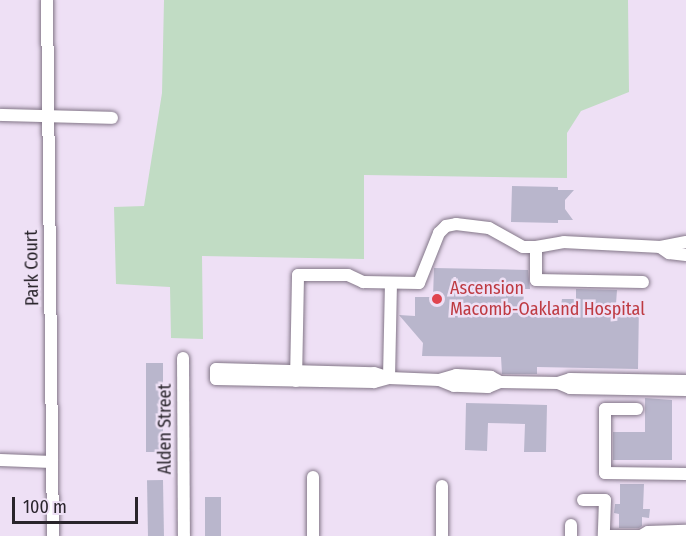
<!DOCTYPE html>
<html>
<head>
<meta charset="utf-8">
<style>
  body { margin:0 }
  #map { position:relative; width:686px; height:536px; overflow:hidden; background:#eee0f5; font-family:"Fira Sans Condensed",sans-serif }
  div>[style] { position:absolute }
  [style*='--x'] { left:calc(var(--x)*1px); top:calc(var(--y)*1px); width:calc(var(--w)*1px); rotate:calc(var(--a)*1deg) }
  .green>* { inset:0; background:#c1dcc4 }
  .building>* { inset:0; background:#b9b6cc; transform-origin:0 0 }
  .roads { filter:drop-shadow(0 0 2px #837688) drop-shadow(0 0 2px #837688) }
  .minor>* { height:12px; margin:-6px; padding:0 6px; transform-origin:6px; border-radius:6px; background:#fff }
  .dots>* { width:16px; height:16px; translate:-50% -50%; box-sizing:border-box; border:3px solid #eee0f5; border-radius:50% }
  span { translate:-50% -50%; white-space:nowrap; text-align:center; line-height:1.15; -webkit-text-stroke:5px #eee0f5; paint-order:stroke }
  .street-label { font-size:18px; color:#29242b }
  .health-label { font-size:18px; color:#be3a42 }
  .left { translate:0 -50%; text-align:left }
  .scale { position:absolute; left:12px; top:497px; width:126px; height:27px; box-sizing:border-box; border:3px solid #29242b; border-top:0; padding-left:8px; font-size:18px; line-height:21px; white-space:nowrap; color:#29242b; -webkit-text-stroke:4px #eee0f5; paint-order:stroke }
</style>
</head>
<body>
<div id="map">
  <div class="green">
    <div style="clip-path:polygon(164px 0,628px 0,629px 92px,581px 111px,567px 133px,567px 178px,364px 175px,364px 259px,202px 256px,203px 339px,171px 338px,170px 287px,116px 284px,114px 207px,144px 206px,162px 93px)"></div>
  </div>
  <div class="building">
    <div style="clip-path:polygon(512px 186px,558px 187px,558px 190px,574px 190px,565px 200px,565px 209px,573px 220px,558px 220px,558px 223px,511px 222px)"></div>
    <div style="clip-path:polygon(434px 268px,528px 270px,530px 289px,524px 289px,523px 313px,544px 314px,544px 305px,561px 305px,562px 299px,576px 299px,576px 289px,617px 290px,616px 304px,639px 304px,638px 369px,537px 367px,537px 374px,502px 374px,501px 357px,422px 356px,423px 343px,399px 315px,415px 316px,415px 297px,433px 297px)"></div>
    <div style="left:146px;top:363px;width:17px;height:89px"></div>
    <div style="clip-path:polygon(645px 398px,672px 400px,672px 460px,613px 460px,613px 432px,645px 432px)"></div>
    <div style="clip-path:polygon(466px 403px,547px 405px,546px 452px,524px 452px,525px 424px,488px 423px,487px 451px,465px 450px)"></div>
    <div style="left:163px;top:480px;width:56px;height:16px;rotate:89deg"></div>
    <div style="clip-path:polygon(620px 484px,644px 484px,643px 509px,650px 509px,649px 518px,642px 517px,642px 526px,639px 528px,619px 528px,619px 514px,614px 513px,615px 504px,620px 504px)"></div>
    <div style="left:205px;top:497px;width:16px;height:39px"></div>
  </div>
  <div class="roads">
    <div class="minor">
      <div style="--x:47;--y:0;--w:536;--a:89.36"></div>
      <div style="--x:0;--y:115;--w:112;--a:1.5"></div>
      <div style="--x:686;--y:242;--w:26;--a:169"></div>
      <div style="--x:660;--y:247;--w:11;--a:34"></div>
      <div style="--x:669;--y:253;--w:17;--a:7"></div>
      <div style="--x:536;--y:247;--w:33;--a:90"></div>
      <div style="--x:536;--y:280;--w:107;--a:1.1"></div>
      <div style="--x:183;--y:358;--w:178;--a:89.7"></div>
      <div style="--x:389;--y:378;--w:16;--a:165"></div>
      <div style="--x:374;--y:382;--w:158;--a:-178.9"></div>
      <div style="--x:216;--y:379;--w:10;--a:-90"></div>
      <div style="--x:216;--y:369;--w:158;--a:1.5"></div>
      <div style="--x:374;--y:373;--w:16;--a:18"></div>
      <div style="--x:389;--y:378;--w:50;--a:2.3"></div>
      <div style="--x:389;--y:378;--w:95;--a:-88.8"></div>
      <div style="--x:296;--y:381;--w:106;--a:-88.9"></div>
      <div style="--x:298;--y:275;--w:50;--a:0"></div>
      <div style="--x:348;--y:275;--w:17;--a:25"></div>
      <div style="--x:363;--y:282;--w:56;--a:1"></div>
      <div style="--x:419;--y:283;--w:54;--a:-68.2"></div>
      <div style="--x:439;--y:233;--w:10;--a:-45"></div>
      <div style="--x:446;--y:226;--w:10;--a:-11"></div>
      <div style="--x:456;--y:224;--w:33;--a:7"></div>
      <div style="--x:489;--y:228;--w:39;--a:29"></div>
      <div style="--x:523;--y:247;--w:13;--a:0"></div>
      <div style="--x:536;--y:247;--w:28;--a:-10"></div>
      <div style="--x:564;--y:242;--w:96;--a:3"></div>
      <div style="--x:500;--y:382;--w:13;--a:157"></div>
      <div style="--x:488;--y:387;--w:34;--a:-178"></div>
      <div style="--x:454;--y:386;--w:16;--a:-158"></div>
      <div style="--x:439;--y:380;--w:18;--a:-16"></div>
      <div style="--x:456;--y:375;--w:35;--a:3"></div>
      <div style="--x:491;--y:377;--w:10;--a:29"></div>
      <div style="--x:500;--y:382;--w:58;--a:1"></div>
      <div style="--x:558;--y:383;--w:13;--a:23"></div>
      <div style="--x:570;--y:388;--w:116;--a:1"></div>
      <div style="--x:558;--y:383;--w:13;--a:-18"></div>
      <div style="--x:570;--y:379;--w:116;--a:1"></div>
      <div style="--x:637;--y:409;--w:32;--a:180"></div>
      <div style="--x:605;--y:409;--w:64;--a:90"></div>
      <div style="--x:605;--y:473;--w:81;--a:0.7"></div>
      <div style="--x:0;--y:460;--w:52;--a:2.2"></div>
      <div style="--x:313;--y:477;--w:59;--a:90"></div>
      <div style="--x:442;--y:486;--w:50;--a:90"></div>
      <div style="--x:583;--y:500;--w:22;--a:0"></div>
      <div style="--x:605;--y:500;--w:36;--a:92"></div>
      <div style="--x:604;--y:536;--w:37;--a:0"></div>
      <div style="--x:641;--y:536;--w:8;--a:-30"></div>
      <div style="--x:648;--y:532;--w:38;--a:-2"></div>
      <div style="--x:571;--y:525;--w:11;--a:90"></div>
    </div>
  </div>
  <div class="dots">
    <div style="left:437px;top:299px;background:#e0444e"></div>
  </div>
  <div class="street-label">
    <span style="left:32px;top:268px;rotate:-91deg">Park Court</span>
    <span style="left:165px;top:429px;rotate:-90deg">Alden Street</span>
  </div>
  <div class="health-label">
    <span class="left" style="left:450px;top:299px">Ascension<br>Macomb-Oakland Hospital</span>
  </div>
  <div class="scale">100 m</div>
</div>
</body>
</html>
